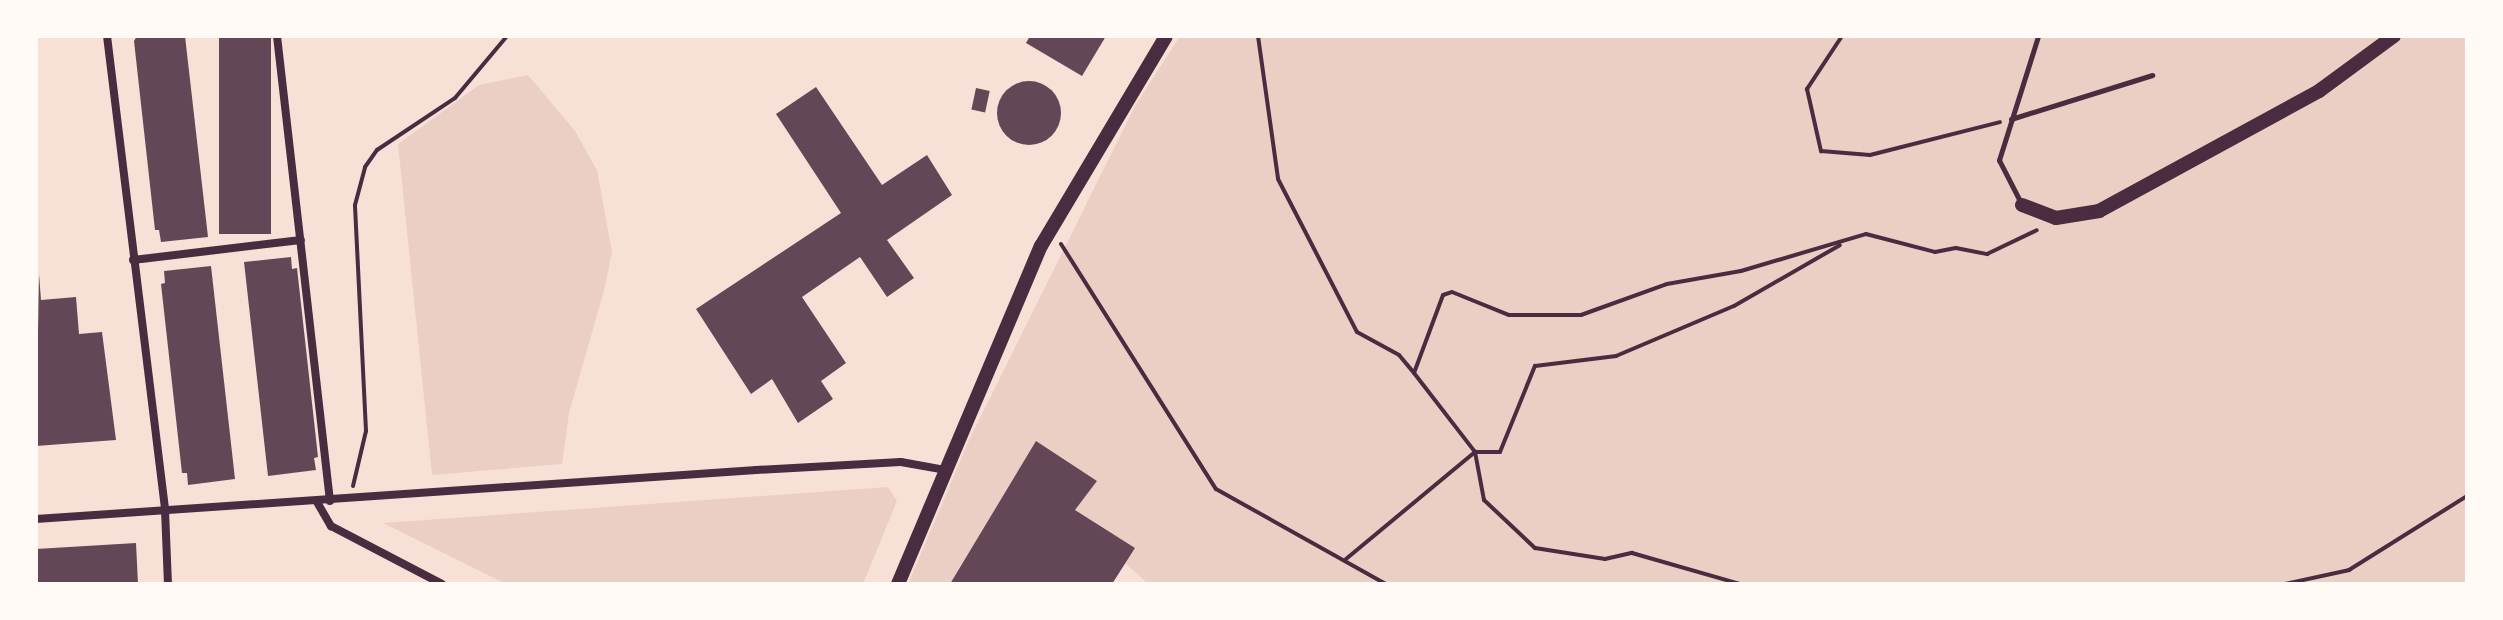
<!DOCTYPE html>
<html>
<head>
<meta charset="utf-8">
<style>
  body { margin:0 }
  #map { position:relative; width:2503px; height:620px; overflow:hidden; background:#f7e1d7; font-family:"Open Sans",sans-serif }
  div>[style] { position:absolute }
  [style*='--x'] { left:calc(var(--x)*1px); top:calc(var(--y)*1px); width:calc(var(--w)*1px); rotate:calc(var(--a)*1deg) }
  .green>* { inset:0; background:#ebcfc5 }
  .building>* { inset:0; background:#644757; transform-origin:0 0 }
  .round { border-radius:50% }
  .path>* { height:4px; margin:-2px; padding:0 2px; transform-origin:2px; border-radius:2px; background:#4a2c40 }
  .service>* { height:5px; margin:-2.5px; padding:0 2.5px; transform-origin:2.5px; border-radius:2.5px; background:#4a2c40 }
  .minor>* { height:8px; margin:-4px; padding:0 4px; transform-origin:4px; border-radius:4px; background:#4a2c40 }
  .tertiary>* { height:14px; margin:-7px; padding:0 7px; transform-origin:7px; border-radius:7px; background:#4a2c40 }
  span { translate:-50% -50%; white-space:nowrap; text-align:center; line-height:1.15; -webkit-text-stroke:7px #fffaf5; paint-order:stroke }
  .frame { position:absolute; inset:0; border:38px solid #fffaf5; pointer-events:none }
</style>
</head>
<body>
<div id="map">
  <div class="green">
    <div style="clip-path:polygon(1180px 36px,2467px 36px,2467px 584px,1148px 584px,1125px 563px,1135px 548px,1075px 510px,1097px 481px,1036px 442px,950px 584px,908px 584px,969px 440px,1135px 106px)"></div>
    <div style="clip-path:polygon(528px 75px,575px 131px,597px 170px,612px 252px,605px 287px,569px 413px,562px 464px,432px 475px,398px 144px,479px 85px)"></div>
    <div style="clip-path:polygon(888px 487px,897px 501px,863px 584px,506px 584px,383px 523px)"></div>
  </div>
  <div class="building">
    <div style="clip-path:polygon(137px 36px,185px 36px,208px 237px,161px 242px,159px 230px,155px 230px,134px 41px)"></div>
    <div style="left:219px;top:36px;width:52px;height:198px"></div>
    <div style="clip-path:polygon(1030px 36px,1106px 36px,1082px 76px,1026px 43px)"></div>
    <div class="round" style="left:997px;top:81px;width:64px;height:64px"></div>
    <div style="clip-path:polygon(816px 87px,882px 185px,927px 155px,952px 195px,887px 240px,914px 278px,887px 297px,860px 257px,802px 297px,846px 363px,821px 381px,833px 399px,798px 423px,772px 379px,751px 394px,696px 309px,841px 213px,776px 114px)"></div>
    <div style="left:976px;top:88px;width:14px;height:22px;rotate:12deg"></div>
    <div style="clip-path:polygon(291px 257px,292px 269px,297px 268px,318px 457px,314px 458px,316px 470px,268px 476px,244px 262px)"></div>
    <div style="clip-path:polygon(211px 266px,235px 479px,188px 485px,187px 473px,182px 473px,161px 284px,165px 283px,164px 271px)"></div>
    <div style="clip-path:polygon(39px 274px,41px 300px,76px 297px,79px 334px,102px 332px,116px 440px,36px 446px)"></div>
    <div style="clip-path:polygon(1036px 441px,1097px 481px,1075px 510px,1135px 548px,1112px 584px,950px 584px)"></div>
    <div style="clip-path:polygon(136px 543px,138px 584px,36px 584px,36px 549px)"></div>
  </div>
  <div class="path">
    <div style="--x:1258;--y:36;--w:144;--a:82"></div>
    <div style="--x:1278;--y:179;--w:172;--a:62.7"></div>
    <div style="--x:1357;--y:332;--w:48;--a:28.7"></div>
    <div style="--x:1399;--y:355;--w:23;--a:50"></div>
    <div style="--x:1414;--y:373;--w:83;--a:-69.6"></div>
    <div style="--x:1443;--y:295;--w:9;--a:-18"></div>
    <div style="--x:1452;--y:292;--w:61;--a:22"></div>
    <div style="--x:1509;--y:315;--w:72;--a:0"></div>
    <div style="--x:1581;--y:315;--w:91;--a:-19.8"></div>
    <div style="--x:1667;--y:284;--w:75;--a:-10"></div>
    <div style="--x:1741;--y:271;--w:130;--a:-16.5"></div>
    <div style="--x:1866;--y:234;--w:71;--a:14.6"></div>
    <div style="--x:1935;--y:252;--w:21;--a:-11"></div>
    <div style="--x:1956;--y:248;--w:32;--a:11"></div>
    <div style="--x:1987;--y:254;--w:55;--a:-25.6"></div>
    <div style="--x:1842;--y:36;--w:64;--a:123.4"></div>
    <div style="--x:1807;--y:89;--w:64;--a:77.3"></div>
    <div style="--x:1821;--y:151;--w:49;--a:4.7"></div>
    <div style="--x:1870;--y:155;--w:134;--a:-14.2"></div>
    <div style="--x:1061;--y:244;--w:290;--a:57.7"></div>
    <div style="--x:1216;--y:489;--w:195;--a:29.2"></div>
    <div style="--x:1414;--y:373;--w:100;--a:52.3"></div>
    <div style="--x:1475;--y:452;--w:49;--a:79.4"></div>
    <div style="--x:1484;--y:500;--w:70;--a:43.3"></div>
    <div style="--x:1535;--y:548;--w:71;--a:8.9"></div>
    <div style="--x:1605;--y:559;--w:28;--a:-13"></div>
    <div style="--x:1632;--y:553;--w:112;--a:16"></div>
    <div style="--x:353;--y:486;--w:57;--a:-76.7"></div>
    <div style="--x:366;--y:431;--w:226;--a:-92.8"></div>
    <div style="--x:355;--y:205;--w:39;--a:-75"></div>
    <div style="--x:365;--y:167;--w:21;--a:-55"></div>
    <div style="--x:377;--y:150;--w:94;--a:-33.7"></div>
    <div style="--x:455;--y:98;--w:81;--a:-50"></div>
    <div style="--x:1346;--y:559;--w:168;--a:-39.7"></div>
    <div style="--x:1475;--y:452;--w:25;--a:0"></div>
    <div style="--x:1500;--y:452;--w:93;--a:-67.9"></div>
    <div style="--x:1535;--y:366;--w:82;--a:-7"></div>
    <div style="--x:1616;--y:356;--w:128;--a:-23"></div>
    <div style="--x:1734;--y:306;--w:122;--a:-29.9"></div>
    <div style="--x:2285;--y:584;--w:66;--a:-12.3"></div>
    <div style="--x:2349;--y:570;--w:139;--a:-32.1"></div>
  </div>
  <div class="service">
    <div style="--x:2011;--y:119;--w:148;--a:-17.3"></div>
    <div style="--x:2021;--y:203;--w:48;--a:-117.1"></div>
    <div style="--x:1999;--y:160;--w:130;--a:-72.5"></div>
  </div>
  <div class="minor">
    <div style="--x:107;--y:36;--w:478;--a:83"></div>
    <div style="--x:165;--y:510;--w:74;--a:87.7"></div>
    <div style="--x:277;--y:36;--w:468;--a:83.5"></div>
    <div style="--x:133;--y:260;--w:169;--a:-6.8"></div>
    <div style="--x:317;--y:502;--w:28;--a:60"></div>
    <div style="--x:331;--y:526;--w:125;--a:27.6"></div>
    <div style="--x:36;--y:519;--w:722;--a:-3.89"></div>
    <div style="--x:756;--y:470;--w:145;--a:-3.2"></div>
    <div style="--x:901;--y:462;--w:46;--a:10.1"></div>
  </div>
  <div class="tertiary">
    <div style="--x:2022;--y:205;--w:36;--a:21"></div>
    <div style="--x:2056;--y:218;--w:44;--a:-9.2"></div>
    <div style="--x:2099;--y:211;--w:251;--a:-28.6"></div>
    <div style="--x:2319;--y:91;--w:93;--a:-36.3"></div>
    <div style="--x:898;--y:584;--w:367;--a:-67.1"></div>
    <div style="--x:1041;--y:246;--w:244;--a:-59.2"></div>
  </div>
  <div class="frame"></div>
</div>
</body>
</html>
